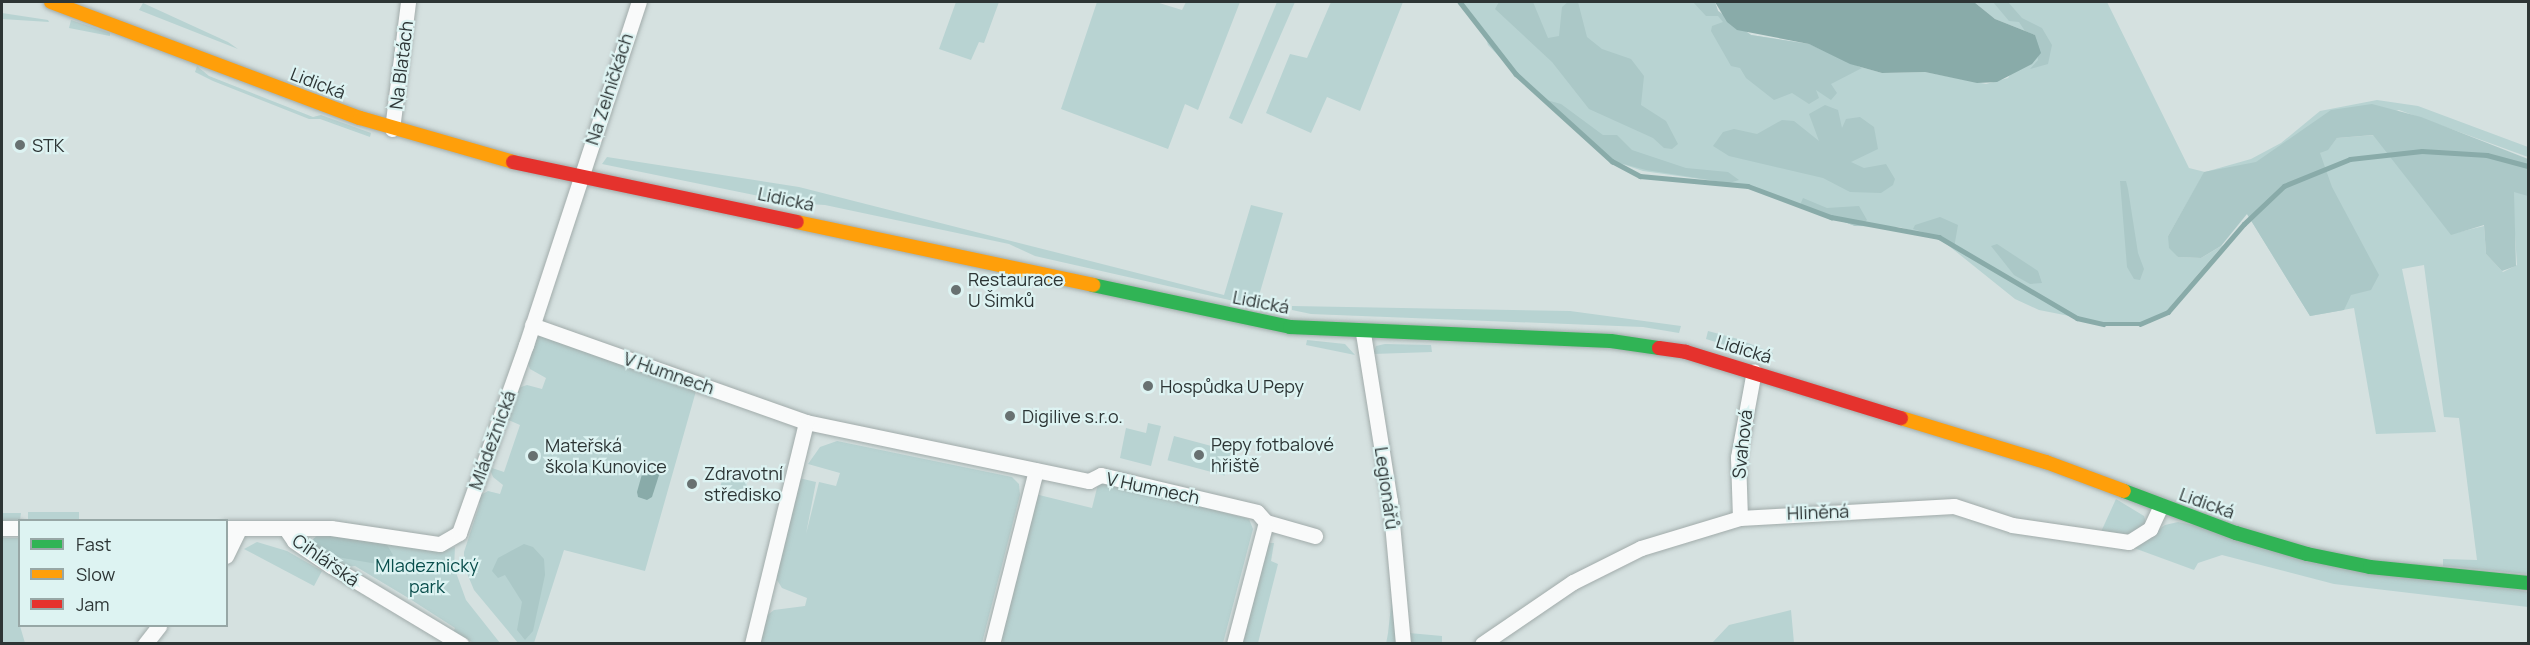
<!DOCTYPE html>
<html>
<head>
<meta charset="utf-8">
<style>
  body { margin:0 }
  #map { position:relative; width:2530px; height:645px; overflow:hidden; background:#d5e1e0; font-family:Manrope,sans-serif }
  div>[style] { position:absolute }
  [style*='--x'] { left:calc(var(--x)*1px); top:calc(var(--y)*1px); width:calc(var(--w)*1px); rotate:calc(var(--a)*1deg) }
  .green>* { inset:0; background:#b8d3d2; transform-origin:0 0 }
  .forest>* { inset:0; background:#abc8c7 }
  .water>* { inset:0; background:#89aba9 }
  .stream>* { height:4.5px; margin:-2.25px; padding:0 2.25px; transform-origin:2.25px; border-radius:2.25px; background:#89aba9 }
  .roads { filter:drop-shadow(0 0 2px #a1abaa) drop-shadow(0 0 2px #a1abaa) }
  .street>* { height:15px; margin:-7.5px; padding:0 7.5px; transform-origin:7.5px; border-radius:7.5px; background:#f9fafa }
  .fast>* { height:14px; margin:-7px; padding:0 7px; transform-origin:7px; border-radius:7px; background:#30b455 }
  .slow>* { height:14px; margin:-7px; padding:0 7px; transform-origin:7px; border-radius:7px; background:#ff9f0a }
  .jam>* { height:14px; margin:-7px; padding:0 7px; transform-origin:7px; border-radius:7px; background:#e5322d }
  .dots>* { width:16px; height:16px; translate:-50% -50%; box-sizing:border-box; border:3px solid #ddf3f2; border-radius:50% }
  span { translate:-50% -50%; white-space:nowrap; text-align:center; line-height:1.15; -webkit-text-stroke:4.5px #ddf3f2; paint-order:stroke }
  .street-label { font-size:18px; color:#2d3535 }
  .poi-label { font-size:18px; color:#2d3535 }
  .left { translate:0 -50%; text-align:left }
  .park-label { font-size:18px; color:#084d4b }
  .frame { position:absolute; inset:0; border:3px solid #2d3535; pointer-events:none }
  .legend { position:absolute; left:18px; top:519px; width:210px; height:108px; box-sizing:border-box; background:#ddf3f2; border:2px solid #97a7a6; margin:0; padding:8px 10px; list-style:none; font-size:18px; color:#2d3535 }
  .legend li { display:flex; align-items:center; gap:12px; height:30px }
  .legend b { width:30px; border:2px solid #97a7a6 }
</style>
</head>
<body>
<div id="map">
  <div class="green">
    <div style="clip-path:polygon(956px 2px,999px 2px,984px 43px,979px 42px,971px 60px,939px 49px)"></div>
    <div style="clip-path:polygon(1097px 2px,1156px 2px,1182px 10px,1186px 2px,1240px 2px,1198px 110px,1185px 104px,1168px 149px,1061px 109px)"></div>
    <div style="clip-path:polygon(1277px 2px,1295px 2px,1242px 124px,1229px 118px)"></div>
    <div style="clip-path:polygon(1331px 2px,1403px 2px,1360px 111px,1327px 97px,1311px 133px,1266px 113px,1290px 54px,1307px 58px)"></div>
    <div style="clip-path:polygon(1458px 2px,1715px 2px,1718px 11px,1751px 35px,1809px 44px,1850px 64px,1882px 73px,1925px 72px,1986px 84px,2008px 78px,2035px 35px,1995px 19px,1974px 2px,2107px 2px,2189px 168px,2205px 172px,2251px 159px,2281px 143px,2320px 111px,2377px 100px,2418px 106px,2528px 147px,2528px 157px,2399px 110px,2291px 141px,2256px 163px,2204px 173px,2168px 236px,2178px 257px,2201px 258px,2223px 245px,2163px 315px,2143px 323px,2105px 323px,2039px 310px,2015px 299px,1939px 238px,1899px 227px,1855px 226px,1749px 186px,1643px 171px,1613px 161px,1516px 74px,1488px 45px,1483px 29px)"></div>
    <div style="clip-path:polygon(143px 3px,228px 42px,238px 49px,139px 10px)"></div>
    <div style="clip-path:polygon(2px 13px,48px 20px,49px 22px,2px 19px)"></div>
    <div style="clip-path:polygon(71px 20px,110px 33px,110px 36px,69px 28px)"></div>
    <div style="clip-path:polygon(197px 66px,209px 76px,313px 117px,321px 115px,371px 133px,370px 137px,320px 119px,309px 119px,213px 81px,195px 72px)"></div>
    <div style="clip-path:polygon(2375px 135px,2451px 234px,2484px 226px,2486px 254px,2503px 272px,2517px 265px,2512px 189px,2528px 195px,2528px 574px,2443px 566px,2443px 559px,2477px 560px,2459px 418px,2444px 417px,2424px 265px,2402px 269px,2436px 432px,2376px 434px,2354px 308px,2310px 316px,2247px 214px,2295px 166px,2329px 148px,2337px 138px)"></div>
    <div style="clip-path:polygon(607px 157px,799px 187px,1224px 295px,1251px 205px,1283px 213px,1256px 306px,1035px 256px,1009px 244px,825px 205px,794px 203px,602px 164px)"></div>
    <div style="clip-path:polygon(1292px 306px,1570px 311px,1681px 326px,1679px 333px,1643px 327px,1311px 314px,1292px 310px)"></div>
    <div style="clip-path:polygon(1708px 331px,1738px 339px,1773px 353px,1770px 359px,1706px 339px)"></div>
    <div style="clip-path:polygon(541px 334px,696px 391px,645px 571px,564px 550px,534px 643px,518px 643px,474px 590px,464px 566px,464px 552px,480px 503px,477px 502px,479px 496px,488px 491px,500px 494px,503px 485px,493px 477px,489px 467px,504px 472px,520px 425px,506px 419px,518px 388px,527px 385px,542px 389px,546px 378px,530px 369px,527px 361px,536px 335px)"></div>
    <div style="clip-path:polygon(1307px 340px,1345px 344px,1355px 355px,1306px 345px)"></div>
    <div style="clip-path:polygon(1385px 344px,1431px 345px,1432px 352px,1373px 354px,1376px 346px)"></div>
    <div style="clip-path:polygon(1148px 423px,1161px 426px,1151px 466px,1120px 458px,1126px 428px,1146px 433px)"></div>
    <div style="left:1174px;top:436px;width:59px;height:25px;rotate:15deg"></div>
    <div style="clip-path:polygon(837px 441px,1012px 477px,1019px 484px,1020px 495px,982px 643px,755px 644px,761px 620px,774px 610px,805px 606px,807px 598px,782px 588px,777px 580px,777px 567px,799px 478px,816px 482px,806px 534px,819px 482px,836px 486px,840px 473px,808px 464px,820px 447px)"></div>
    <div style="left:725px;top:468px;width:25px;height:19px;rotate:14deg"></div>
    <div style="clip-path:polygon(1099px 480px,1249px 519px,1253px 529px,1223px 643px,1004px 643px,999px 637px,1035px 494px,1092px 508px)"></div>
    <div style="clip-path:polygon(2116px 499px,2144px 516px,2146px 523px,2128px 536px,2100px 534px)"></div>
    <div style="left:79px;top:512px;width:8px;height:51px;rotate:90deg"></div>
    <div style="clip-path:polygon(2px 513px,21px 513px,20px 520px,2px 521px)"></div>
    <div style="clip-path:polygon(2178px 522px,2528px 592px,2528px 607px,2334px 584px,2222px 555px,2198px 563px,2194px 570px,2134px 548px,2165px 525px)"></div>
    <div style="clip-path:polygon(316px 534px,444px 550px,455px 547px,454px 567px,466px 600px,500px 643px,474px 643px,453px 632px,455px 628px,410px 599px,355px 566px,346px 567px,314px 545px)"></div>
    <div style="clip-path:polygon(2px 538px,19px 538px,20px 626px,25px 643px,2px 642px)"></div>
    <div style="clip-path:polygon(257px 542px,287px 551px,322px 571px,314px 586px,244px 549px)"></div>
    <div style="clip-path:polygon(1268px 543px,1274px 543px,1271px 561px,1278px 564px,1258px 643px,1239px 644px)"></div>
    <div style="clip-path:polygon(1392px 597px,1397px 643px,1386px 644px,1388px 633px)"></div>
    <div style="clip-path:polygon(1791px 610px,1794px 643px,1712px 643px,1729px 625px)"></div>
    <div style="clip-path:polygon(1409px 633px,1442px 636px,1442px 643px,1410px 643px)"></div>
  </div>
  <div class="forest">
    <div style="clip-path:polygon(1499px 2px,1533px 2px,1548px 38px,1559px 36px,1562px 7px,1568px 2px,1578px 2px,1587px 37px,1602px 49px,1631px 59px,1644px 76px,1641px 105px,1666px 121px,1678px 144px,1672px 149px,1664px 148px,1653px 138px,1589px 109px,1552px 62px,1495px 9px)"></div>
    <div style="clip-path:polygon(1693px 2px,1715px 2px,1718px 11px,1751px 35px,1809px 44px,1862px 68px,1831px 84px,1837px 93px,1831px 100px,1816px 90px,1819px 98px,1809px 104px,1792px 93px,1774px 100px,1746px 78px,1740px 68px,1731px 66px,1711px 31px,1712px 26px,1723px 22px,1718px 16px,1706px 16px)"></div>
    <div style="clip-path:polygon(1993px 2px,2008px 2px,2022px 18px,2042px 28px,2052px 45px,2048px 64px,2030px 69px,2038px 60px,2035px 35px,2025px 31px,2019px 22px,2009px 21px)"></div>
    <div style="clip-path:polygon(1543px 99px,1561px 104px,1603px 135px,1617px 135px,1632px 150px,1686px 168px,1728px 172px,1739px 180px,1729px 183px,1646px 170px,1612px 161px)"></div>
    <div style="clip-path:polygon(2372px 104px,2421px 117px,2528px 159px,2528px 196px,2514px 192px,2516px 266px,2502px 271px,2486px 254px,2484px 225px,2451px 235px,2373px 135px,2337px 138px,2328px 150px,2320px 153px,2332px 187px,2379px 275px,2371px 290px,2351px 295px,2344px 310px,2310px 316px,2247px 214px,2221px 246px,2201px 258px,2178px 257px,2169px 248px,2168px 236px,2204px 172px,2256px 162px,2331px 110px)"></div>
    <div style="clip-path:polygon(1825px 105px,1838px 110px,1842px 128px,1846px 119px,1860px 117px,1874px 127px,1878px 149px,1851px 162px,1864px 168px,1886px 164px,1895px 179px,1893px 185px,1881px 193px,1850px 192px,1823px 178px,1729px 156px,1713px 146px,1723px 132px,1734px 129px,1757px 134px,1782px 120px,1794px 121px,1819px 141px,1809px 114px)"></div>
    <div style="clip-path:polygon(2120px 181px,2126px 181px,2128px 189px,2138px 253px,2144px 269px,2140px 280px,2134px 279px,2127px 267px)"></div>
    <div style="clip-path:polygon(1803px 198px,1827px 208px,1859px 206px,1867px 220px,1862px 226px,1855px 226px,1800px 205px)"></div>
    <div style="clip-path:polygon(1940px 217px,1958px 225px,1954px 248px,1942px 238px,1913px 229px,1915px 225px)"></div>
    <div style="clip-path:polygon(1997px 244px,2038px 271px,2042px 283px,2030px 284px,2014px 275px,1991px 246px)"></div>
    <div style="clip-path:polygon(321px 533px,386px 543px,393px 555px,383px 565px,331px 556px,315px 545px,313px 539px)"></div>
    <div style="clip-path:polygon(524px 544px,533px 547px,544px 559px,545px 575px,533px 631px,525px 640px,517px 630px,522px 602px,505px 575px,498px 578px,492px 571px,498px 558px)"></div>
  </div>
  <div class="water">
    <div style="clip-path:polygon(1715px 2px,1974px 2px,1995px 19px,2035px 35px,2041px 53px,2032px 64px,1997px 82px,1977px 83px,1925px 72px,1882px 73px,1850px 64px,1809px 44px,1737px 30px,1727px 22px)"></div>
    <div style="clip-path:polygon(644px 467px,660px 472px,652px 497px,647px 500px,638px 497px,637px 492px)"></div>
  </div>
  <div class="stream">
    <div style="--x:1460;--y:2;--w:91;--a:52.1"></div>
    <div style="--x:1516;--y:74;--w:130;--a:42.2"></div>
    <div style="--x:1612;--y:161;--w:32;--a:28"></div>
    <div style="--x:1640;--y:176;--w:108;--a:5.3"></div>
    <div style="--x:1748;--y:186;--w:89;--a:20.5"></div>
    <div style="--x:1831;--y:217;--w:110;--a:10.5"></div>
    <div style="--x:1939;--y:237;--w:160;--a:30.4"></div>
    <div style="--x:2077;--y:318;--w:27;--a:13"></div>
    <div style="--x:2103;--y:324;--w:37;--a:0"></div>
    <div style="--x:2140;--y:324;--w:30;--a:-23"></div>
    <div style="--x:2168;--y:312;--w:116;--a:-49.2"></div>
    <div style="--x:2244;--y:224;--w:55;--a:-43.5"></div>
    <div style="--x:2284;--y:186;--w:71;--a:-22.2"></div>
    <div style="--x:2350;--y:159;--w:72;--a:-6.3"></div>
    <div style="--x:2422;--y:151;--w:65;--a:3.5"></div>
    <div style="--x:2487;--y:155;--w:42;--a:15"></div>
  </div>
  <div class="roads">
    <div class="street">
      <div style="--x:392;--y:129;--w:128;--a:-82.8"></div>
      <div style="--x:532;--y:325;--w:291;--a:19.5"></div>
      <div style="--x:806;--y:422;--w:289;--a:11.8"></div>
      <div style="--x:1089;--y:481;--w:13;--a:-27"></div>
      <div style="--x:1101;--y:475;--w:160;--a:13.3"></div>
      <div style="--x:1257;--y:512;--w:13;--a:48"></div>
      <div style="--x:1266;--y:522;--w:51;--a:15.9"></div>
      <div style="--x:1363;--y:333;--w:170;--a:80.9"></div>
      <div style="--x:1390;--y:501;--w:144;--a:84.8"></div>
      <div style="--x:1740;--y:518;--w:61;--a:-91.9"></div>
      <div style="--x:1738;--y:457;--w:87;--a:-79.5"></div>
      <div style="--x:2;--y:528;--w:18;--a:0"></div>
      <div style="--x:226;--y:528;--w:105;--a:0"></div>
      <div style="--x:331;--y:528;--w:110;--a:8.4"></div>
      <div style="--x:440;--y:544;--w:22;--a:-30"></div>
      <div style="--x:459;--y:533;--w:200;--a:-70.4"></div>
      <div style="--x:526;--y:345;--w:361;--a:-71.8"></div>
      <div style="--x:286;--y:529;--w:14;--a:56"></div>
      <div style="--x:294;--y:541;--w:45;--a:34"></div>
      <div style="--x:331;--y:566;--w:152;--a:31"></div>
      <div style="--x:226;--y:556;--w:30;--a:-64"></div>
      <div style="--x:145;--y:644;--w:23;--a:-52"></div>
      <div style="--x:752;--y:644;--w:228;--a:-76.3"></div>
      <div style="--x:992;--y:644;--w:179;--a:-75.8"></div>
      <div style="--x:1234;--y:644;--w:126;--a:-75.3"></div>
      <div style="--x:1482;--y:644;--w:110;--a:-34.3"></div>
      <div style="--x:1573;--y:582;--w:76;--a:-26.6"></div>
      <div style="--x:1641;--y:548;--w:103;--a:-16.9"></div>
      <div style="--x:1740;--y:518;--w:214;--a:-3.2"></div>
      <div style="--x:1954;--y:506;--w:61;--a:18.1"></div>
      <div style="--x:2012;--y:525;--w:118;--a:8.3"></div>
      <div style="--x:2129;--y:542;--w:25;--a:-32"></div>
      <div style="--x:2150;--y:529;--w:26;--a:-65"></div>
    </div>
    <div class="fast">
      <div style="--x:1093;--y:285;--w:201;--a:12"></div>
      <div style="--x:1290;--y:327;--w:321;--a:2.5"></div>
      <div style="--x:1611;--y:341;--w:49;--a:8.3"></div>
      <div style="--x:2124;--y:491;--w:120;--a:20.6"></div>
      <div style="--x:2236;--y:533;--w:74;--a:16.5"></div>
      <div style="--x:2307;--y:554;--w:64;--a:11.7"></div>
      <div style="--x:2370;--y:567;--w:159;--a:5.8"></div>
    </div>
    <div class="slow">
      <div style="--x:51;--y:2;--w:330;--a:20.6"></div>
      <div style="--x:360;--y:118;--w:159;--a:16"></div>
      <div style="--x:797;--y:222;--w:303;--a:12"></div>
      <div style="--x:1901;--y:418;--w:152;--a:16.9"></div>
      <div style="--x:2046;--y:462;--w:83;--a:20.4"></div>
    </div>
    <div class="jam">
      <div style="--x:513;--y:162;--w:290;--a:11.9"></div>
      <div style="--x:1659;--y:348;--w:27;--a:8"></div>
      <div style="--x:1686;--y:352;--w:225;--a:17.1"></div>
    </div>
  </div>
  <div class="dots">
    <div style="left:20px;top:145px;background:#687171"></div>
    <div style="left:956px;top:290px;background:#687171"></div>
    <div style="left:1148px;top:386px;background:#687171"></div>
    <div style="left:1010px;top:416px;background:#687171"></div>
    <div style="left:1199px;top:455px;background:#687171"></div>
    <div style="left:533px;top:456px;background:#687171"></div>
    <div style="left:692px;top:484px;background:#687171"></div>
  </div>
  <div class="street-label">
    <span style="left:401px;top:65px;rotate:-83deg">Na Blatách</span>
    <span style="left:318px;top:83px;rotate:21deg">Lidická</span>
    <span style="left:609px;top:89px;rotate:-72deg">Na Zelničkách</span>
    <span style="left:786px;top:199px;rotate:12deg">Lidická</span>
    <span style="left:1261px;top:302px;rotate:11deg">Lidická</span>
    <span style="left:1744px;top:349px;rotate:17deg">Lidická</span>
    <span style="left:669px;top:373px;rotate:19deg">V Humnech</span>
    <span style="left:492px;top:440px;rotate:-70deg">Mládežnická</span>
    <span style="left:1742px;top:444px;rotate:-84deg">Svahová</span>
    <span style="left:1153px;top:488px;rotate:12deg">V Humnech</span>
    <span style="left:1387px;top:488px;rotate:82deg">Legionářů</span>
    <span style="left:2207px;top:503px;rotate:20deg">Lidická</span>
    <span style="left:1818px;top:512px;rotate:-2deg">Hliněná</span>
    <span style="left:326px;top:560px;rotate:35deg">Cihlářská</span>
  </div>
  <div class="poi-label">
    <span class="left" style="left:32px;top:145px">STK</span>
    <span class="left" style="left:968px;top:290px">Restaurace<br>U Šimků</span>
    <span class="left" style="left:1160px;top:386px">Hospůdka U Pepy</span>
    <span class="left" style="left:1022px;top:416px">Digilive s.r.o.</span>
    <span class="left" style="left:1211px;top:455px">Pepy fotbalové<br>hřiště</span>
    <span class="left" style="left:545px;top:456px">Mateřská<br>škola Kunovice</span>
    <span class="left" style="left:704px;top:484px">Zdravotní<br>středisko</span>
  </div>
  <div class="park-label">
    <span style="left:427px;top:576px">Mladeznický<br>park</span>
  </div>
  <div class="frame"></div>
  <ul class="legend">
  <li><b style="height:8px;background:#30b455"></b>Fast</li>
  <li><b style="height:8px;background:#ff9f0a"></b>Slow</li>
  <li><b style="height:8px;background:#e5322d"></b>Jam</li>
  </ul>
</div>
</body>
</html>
